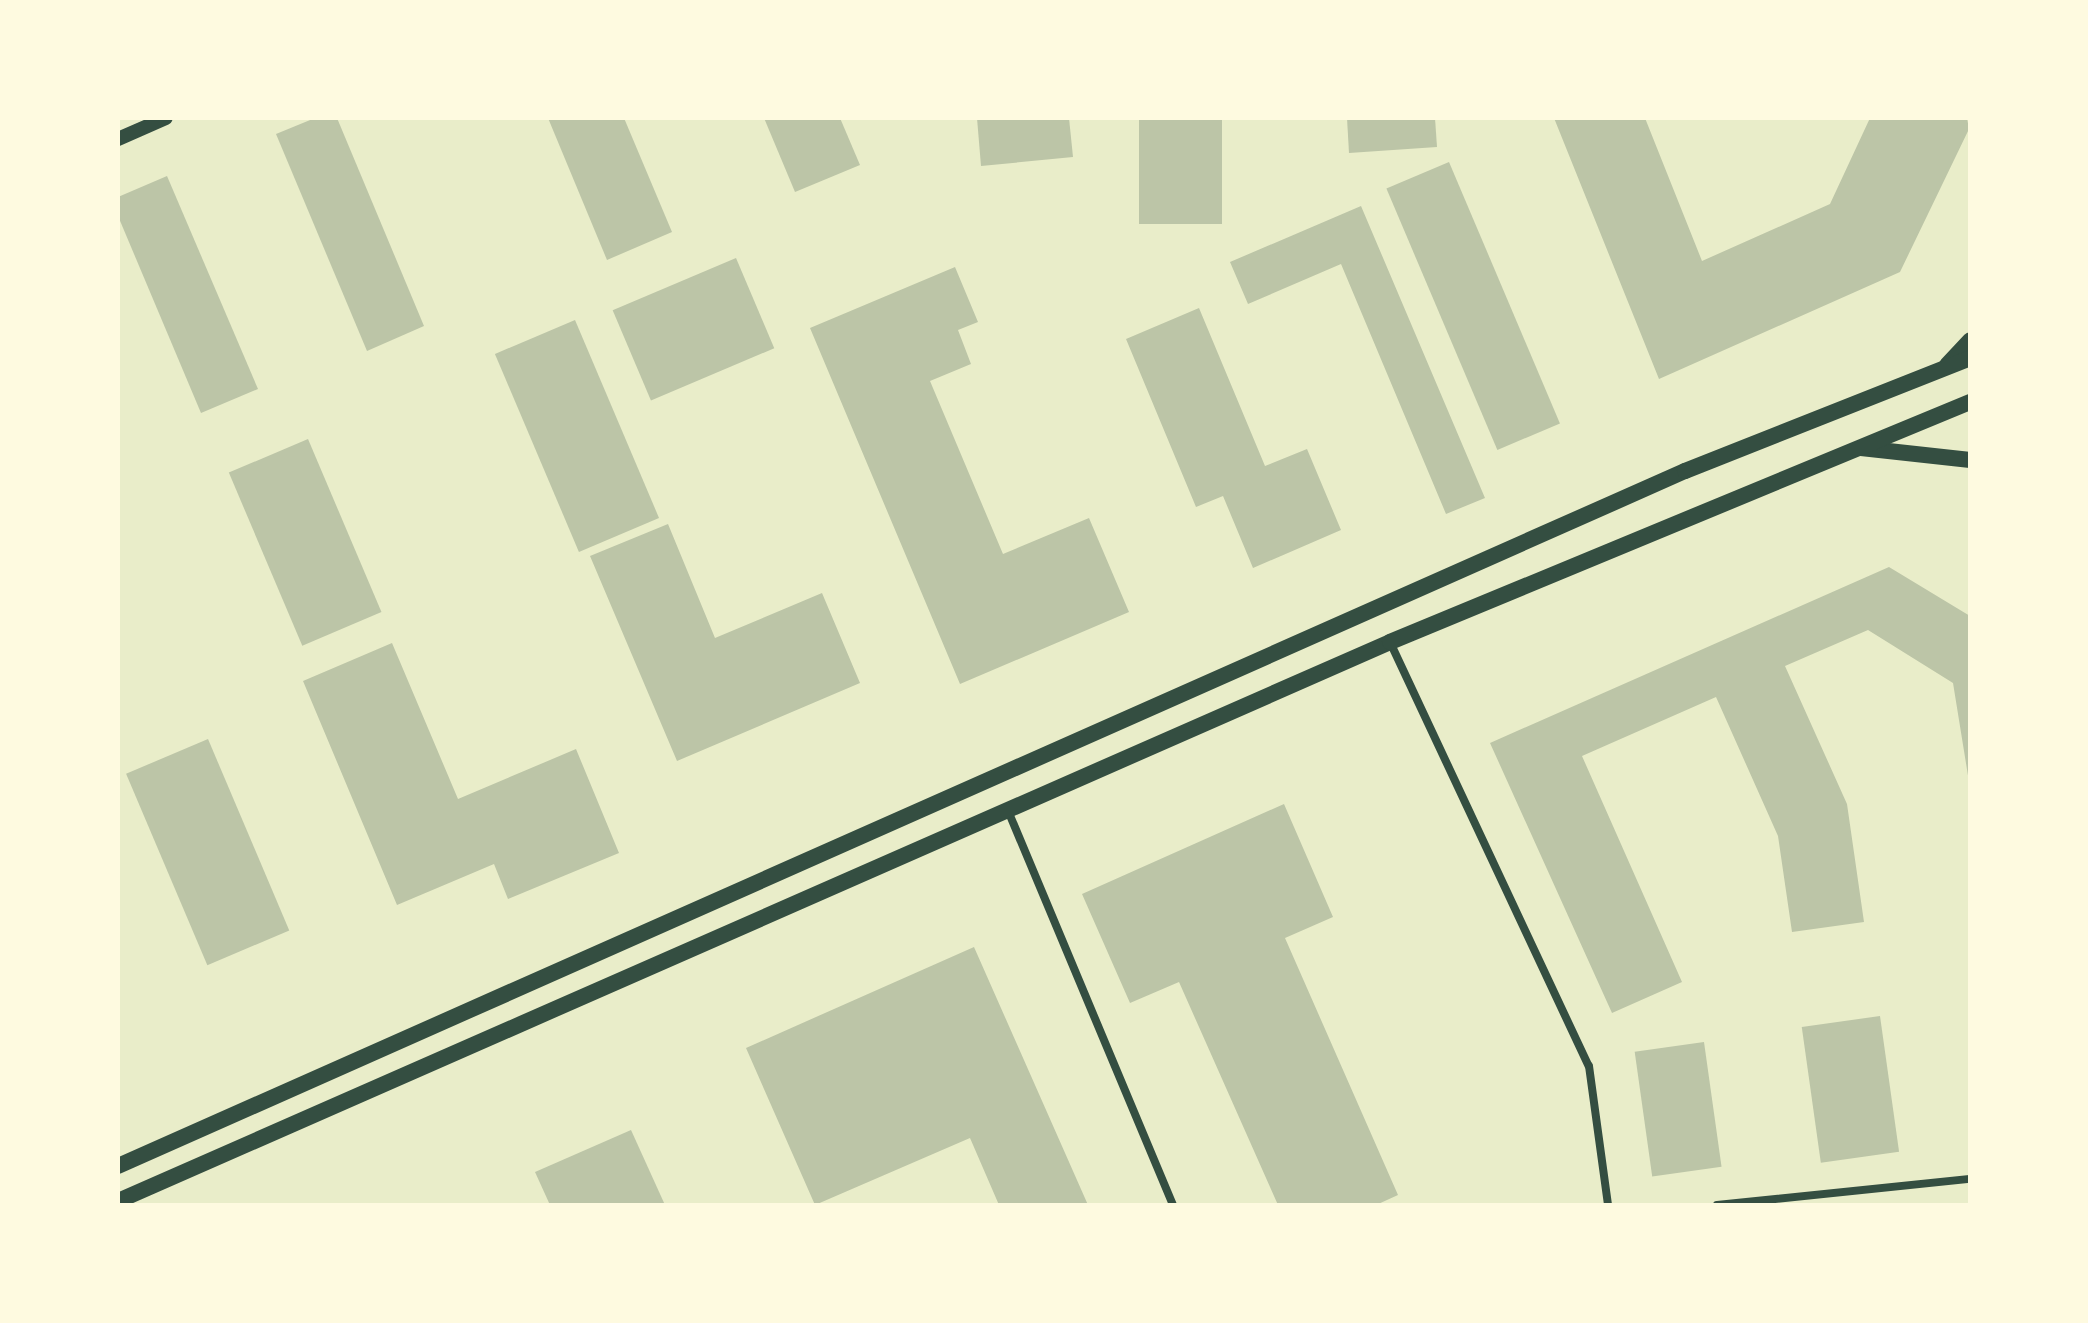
<!DOCTYPE html>
<html>
<head>
<meta charset="utf-8">
<style>
  body { margin:0 }
  #map { position:relative; width:2088px; height:1323px; overflow:hidden; background:#e9edc9; font-family:"Source Serif 4",serif }
  div>[style] { position:absolute }
  [style*='--x'] { left:calc(var(--x)*1px); top:calc(var(--y)*1px); width:calc(var(--w)*1px); rotate:calc(var(--a)*1deg) }
  .building>* { inset:0; background:#bcc5a7; transform-origin:0 0 }
  .minor>* { height:8px; margin:-4px; padding:0 4px; transform-origin:4px; border-radius:4px; background:#344e41 }
  .tertiary>* { height:14px; margin:-7px; padding:0 7px; transform-origin:7px; border-radius:7px; background:#344e41 }
  .secondary>* { height:16px; margin:-8px; padding:0 8px; transform-origin:8px; border-radius:8px; background:#344e41 }
  span { translate:-50% -50%; white-space:nowrap; text-align:center; line-height:1.15; -webkit-text-stroke:6px #fefae0; paint-order:stroke }
  .frame { position:absolute; inset:0; border:120px solid #fefae0; pointer-events:none }
</style>
</head>
<body>
<div id="map">
  <div class="building">
    <div style="clip-path:polygon(315px 118px,337px 118px,424px 326px,367px 351px,276px 134px)"></div>
    <div style="clip-path:polygon(548px 118px,624px 118px,672px 232px,607px 260px)"></div>
    <div style="clip-path:polygon(764px 118px,840px 118px,860px 165px,795px 192px)"></div>
    <div style="clip-path:polygon(977px 118px,1069px 118px,1073px 157px,981px 166px)"></div>
    <div style="left:1139px;top:118px;width:83px;height:106px"></div>
    <div style="clip-path:polygon(1347px 118px,1435px 118px,1437px 147px,1349px 153px)"></div>
    <div style="clip-path:polygon(1554px 118px,1645px 118px,1702px 261px,1830px 204px,1870px 118px,1967px 118px,1969px 129px,1900px 272px,1659px 379px)"></div>
    <div style="left:1449px;top:162px;width:284px;height:68px;rotate:67deg"></div>
    <div style="clip-path:polygon(167px 176px,258px 389px,201px 413px,118px 216px,118px 197px)"></div>
    <div style="clip-path:polygon(1361px 206px,1485px 498px,1446px 514px,1341px 264px,1248px 304px,1230px 262px)"></div>
    <div style="left:736px;top:258px;width:98px;height:134px;rotate:67deg"></div>
    <div style="clip-path:polygon(955px 267px,978px 322px,958px 330px,971px 364px,930px 381px,1003px 554px,1089px 518px,1129px 612px,960px 684px,810px 328px)"></div>
    <div style="clip-path:polygon(1199px 308px,1265px 466px,1307px 449px,1341px 530px,1253px 568px,1223px 496px,1196px 507px,1126px 339px)"></div>
    <div style="left:575px;top:320px;width:215px;height:87px;rotate:67deg"></div>
    <div style="left:308px;top:439px;width:188px;height:86px;rotate:67deg"></div>
    <div style="clip-path:polygon(668px 524px,715px 638px,822px 593px,860px 683px,677px 761px,590px 556px)"></div>
    <div style="clip-path:polygon(1889px 567px,1970px 616px,1970px 788px,1953px 683px,1868px 630px,1785px 666px,1847px 804px,1864px 922px,1792px 932px,1778px 836px,1716px 697px,1582px 756px,1682px 982px,1612px 1013px,1490px 743px)"></div>
    <div style="clip-path:polygon(392px 643px,458px 799px,576px 749px,619px 853px,508px 899px,494px 864px,397px 905px,303px 681px)"></div>
    <div style="left:208px;top:739px;width:208px;height:89px;rotate:67deg"></div>
    <div style="clip-path:polygon(1284px 804px,1333px 917px,1285px 938px,1398px 1195px,1376px 1205px,1278px 1205px,1179px 982px,1130px 1003px,1082px 894px)"></div>
    <div style="clip-path:polygon(974px 947px,1088px 1205px,999px 1205px,970px 1138px,815px 1205px,746px 1048px)"></div>
    <div style="left:1880px;top:1016px;width:137px;height:79px;rotate:82deg"></div>
    <div style="left:1704px;top:1042px;width:126px;height:70px;rotate:82deg"></div>
    <div style="clip-path:polygon(631px 1130px,665px 1205px,550px 1205px,535px 1172px)"></div>
  </div>
  <div class="minor">
    <div style="--x:1390;--y:642;--w:468;--a:64.9"></div>
    <div style="--x:1589;--y:1066;--w:140;--a:82.2"></div>
    <div style="--x:1009;--y:813;--w:425;--a:67.3"></div>
    <div style="--x:1717;--y:1205;--w:254;--a:-5.9"></div>
  </div>
  <div class="tertiary">
    <div style="--x:118;--y:139;--w:52;--a:-23.6"></div>
  </div>
  <div class="secondary">
    <div style="--x:1947;--y:365;--w:34;--a:-47"></div>
    <div style="--x:1861;--y:448;--w:110;--a:6.3"></div>
    <div style="--x:118;--y:1166;--w:1714;--a:-23.92"></div>
    <div style="--x:1685;--y:471;--w:307;--a:-21.6"></div>
    <div style="--x:118;--y:1201;--w:1389;--a:-23.72"></div>
    <div style="--x:1390;--y:642;--w:628;--a:-22.48"></div>
  </div>
  <div class="frame"></div>
</div>
</body>
</html>
